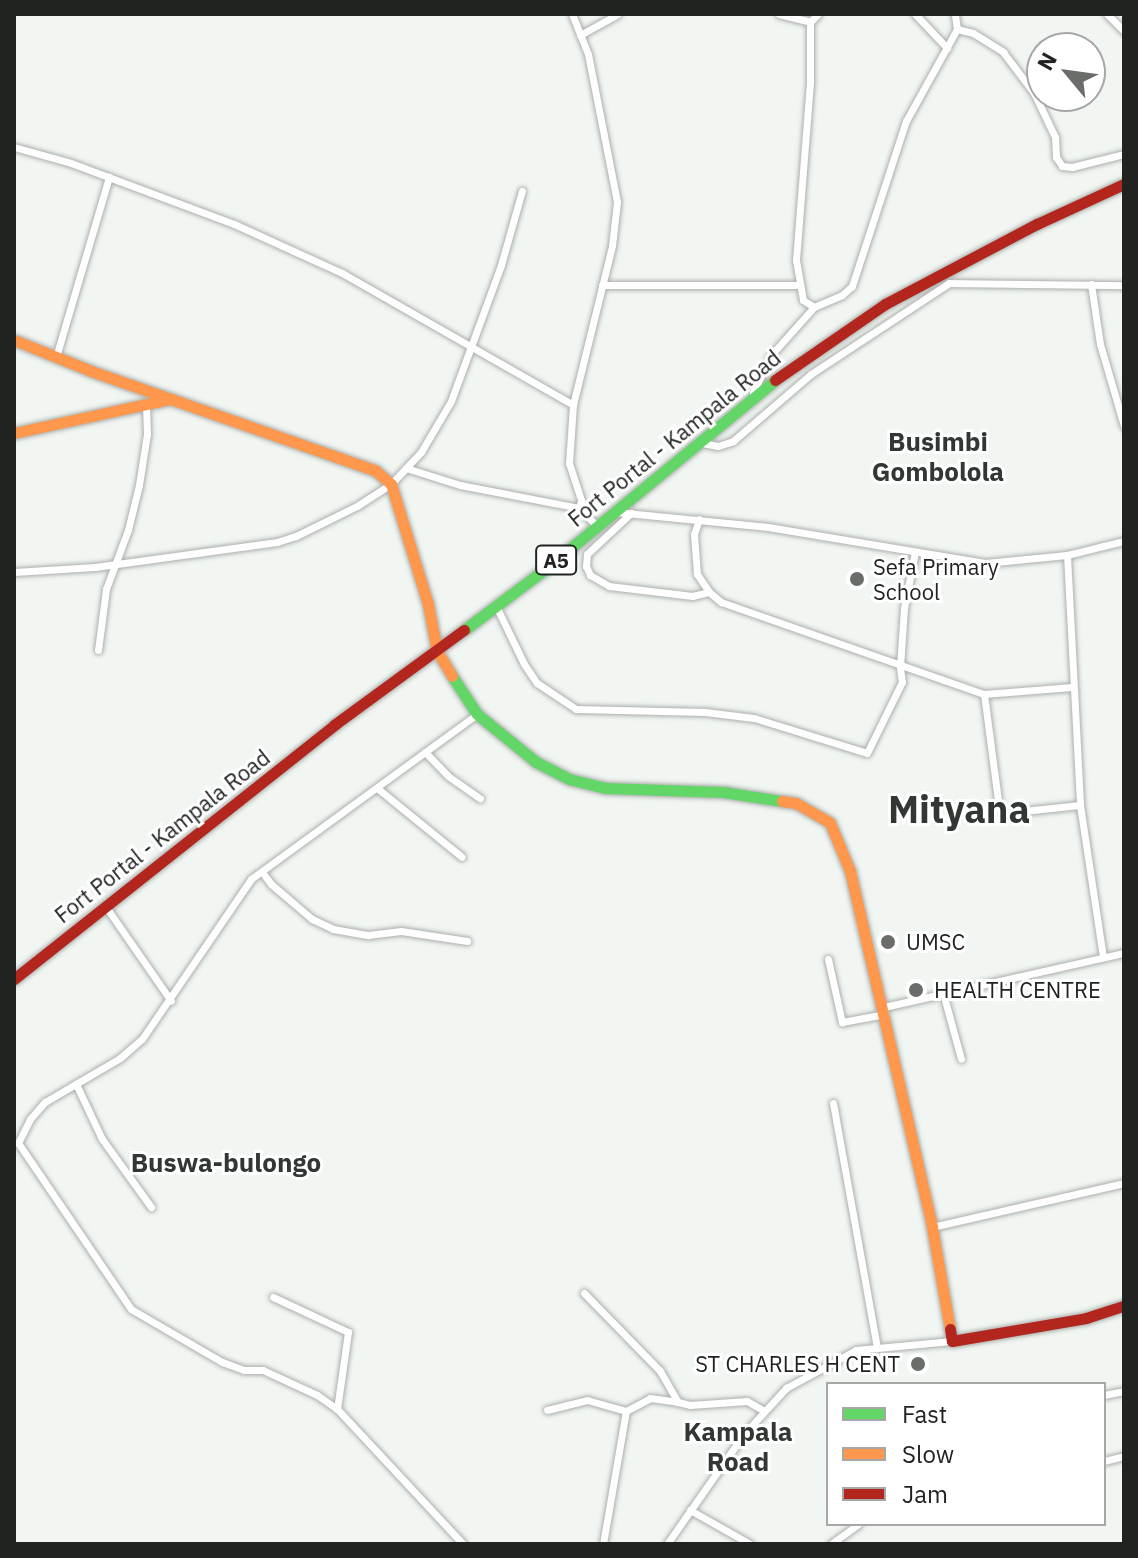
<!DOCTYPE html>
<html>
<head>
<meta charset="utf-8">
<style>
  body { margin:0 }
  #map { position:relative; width:1138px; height:1558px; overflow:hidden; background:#f1f6f2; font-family:"IBM Plex Sans",sans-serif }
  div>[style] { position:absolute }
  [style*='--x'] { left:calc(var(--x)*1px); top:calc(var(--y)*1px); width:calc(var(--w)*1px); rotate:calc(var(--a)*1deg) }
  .roads { filter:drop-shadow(0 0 2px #acafac) drop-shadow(0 0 2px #acafac) }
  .street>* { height:7px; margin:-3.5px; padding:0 3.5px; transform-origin:3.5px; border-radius:3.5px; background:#fdfefd }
  .fast>* { height:11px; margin:-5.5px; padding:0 5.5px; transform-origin:5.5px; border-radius:5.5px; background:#63d668 }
  .slow>* { height:11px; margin:-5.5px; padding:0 5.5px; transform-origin:5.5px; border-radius:5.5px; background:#ff974d }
  .jam>* { height:11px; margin:-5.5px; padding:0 5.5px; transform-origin:5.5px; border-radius:5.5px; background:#b3261e }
  .dots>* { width:22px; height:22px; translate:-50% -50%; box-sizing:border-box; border:4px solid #fff; border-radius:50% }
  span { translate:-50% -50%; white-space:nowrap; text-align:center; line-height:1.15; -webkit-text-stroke:6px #fff; paint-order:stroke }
  .shield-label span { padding:2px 6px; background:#fff; border:2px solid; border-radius:6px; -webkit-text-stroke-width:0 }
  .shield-label { font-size:20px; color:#212321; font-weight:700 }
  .street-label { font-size:22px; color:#212321 }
  .poi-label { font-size:22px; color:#212321 }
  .left { translate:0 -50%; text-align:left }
  .right { translate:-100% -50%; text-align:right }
  .quarter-label { font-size:26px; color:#323733; font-weight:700 }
  .town-label { font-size:38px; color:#323733; font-weight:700 }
  .frame { position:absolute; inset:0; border:16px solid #212321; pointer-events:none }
  .legend { position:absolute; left:826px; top:1382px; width:280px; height:144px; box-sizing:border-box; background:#fff; border:2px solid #a6a7a6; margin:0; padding:10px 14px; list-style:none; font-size:24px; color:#212321 }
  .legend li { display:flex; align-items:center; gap:16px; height:40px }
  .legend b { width:40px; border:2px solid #a6a7a6 }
  .north { position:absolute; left:1026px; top:32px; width:80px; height:80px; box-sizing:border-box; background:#fff; border:2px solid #a6a7a6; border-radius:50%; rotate:299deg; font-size:22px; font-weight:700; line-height:32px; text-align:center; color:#212321 }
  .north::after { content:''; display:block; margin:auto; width:28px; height:36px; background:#6a6d6a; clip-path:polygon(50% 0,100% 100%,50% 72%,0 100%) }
</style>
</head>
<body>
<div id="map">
  <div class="roads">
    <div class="street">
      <div style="--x:572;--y:14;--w:43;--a:68.2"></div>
      <div style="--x:588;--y:54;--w:151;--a:78.9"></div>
      <div style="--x:617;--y:202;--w:44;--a:96.5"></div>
      <div style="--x:612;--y:246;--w:164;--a:103.8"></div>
      <div style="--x:573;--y:405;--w:58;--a:93.9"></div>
      <div style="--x:569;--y:463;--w:40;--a:72"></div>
      <div style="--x:581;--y:501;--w:7;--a:106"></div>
      <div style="--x:779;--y:14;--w:32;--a:14"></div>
      <div style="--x:810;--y:22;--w:11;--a:-45"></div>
      <div style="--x:915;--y:14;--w:47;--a:46.7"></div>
      <div style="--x:1107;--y:14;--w:24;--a:45"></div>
      <div style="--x:957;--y:29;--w:16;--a:14"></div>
      <div style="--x:973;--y:33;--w:36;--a:32"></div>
      <div style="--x:1003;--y:52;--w:51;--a:52.9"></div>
      <div style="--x:1034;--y:93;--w:49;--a:64.5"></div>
      <div style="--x:1055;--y:137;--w:20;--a:87"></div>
      <div style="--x:1056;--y:157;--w:11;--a:56"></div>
      <div style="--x:1062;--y:166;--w:10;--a:6"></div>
      <div style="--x:1072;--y:167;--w:54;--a:-14"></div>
      <div style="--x:580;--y:35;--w:43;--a:-28.9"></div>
      <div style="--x:14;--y:147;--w:59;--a:15.7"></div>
      <div style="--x:71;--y:163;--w:174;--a:20.5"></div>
      <div style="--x:234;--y:224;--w:119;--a:24.4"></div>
      <div style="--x:342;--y:273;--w:266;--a:29.7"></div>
      <div style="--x:1091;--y:284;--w:61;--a:81.5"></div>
      <div style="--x:1100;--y:344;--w:85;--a:73.7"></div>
      <div style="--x:602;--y:285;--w:196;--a:0"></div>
      <div style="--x:814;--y:307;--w:30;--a:-23"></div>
      <div style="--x:842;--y:295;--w:13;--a:-42"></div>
      <div style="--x:852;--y:286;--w:174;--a:-71.9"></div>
      <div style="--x:906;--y:121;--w:105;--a:-61"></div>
      <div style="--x:957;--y:29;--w:15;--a:-98"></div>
      <div style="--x:56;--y:357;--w:188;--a:-73.6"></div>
      <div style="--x:753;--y:392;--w:42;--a:-63.4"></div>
      <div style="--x:772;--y:354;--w:63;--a:-48.2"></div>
      <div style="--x:814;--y:307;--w:13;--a:-148"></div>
      <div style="--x:803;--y:300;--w:41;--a:-99.9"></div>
      <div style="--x:796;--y:260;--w:180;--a:-85.5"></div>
      <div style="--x:810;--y:81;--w:59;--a:-90"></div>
      <div style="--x:697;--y:442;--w:21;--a:11"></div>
      <div style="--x:718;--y:446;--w:16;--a:-18"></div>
      <div style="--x:733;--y:441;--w:103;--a:-40.7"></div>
      <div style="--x:811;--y:374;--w:165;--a:-33.4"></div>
      <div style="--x:949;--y:283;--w:175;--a:0.7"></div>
      <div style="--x:406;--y:468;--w:57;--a:17.5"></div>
      <div style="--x:460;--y:485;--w:121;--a:10.9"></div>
      <div style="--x:579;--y:508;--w:24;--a:45"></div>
      <div style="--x:616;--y:512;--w:153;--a:5.6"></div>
      <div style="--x:768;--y:527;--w:220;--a:9.4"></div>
      <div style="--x:985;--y:563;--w:82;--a:-5.6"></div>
      <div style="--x:1067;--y:555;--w:59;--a:-13.8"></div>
      <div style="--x:631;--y:513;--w:60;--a:137"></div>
      <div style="--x:587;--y:554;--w:12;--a:95"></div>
      <div style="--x:586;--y:566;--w:10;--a:66"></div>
      <div style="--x:590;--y:575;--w:22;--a:30"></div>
      <div style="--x:609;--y:586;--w:84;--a:6.9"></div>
      <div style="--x:692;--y:596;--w:17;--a:-13"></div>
      <div style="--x:699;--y:519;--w:16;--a:108"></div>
      <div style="--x:694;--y:534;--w:40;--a:85.7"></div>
      <div style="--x:697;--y:574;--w:22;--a:56"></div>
      <div style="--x:709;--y:592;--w:16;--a:40"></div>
      <div style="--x:721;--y:602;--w:279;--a:19.3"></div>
      <div style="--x:984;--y:694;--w:88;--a:-4.5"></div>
      <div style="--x:1067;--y:555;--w:250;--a:87"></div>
      <div style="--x:1080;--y:805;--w:154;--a:81.4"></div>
      <div style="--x:14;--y:572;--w:81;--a:-3.5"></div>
      <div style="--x:95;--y:567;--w:184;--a:-7.8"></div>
      <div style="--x:277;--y:542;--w:20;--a:-18"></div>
      <div style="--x:296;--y:536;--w:68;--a:-26.2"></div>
      <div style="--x:357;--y:506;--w:40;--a:-32.9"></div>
      <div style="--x:391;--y:484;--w:44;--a:-46.8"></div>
      <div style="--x:421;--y:452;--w:59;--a:-59.5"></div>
      <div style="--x:451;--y:401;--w:145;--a:-69.8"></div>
      <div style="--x:501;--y:265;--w:77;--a:-74.2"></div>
      <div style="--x:496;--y:606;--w:64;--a:64.2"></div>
      <div style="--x:524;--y:664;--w:23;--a:56"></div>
      <div style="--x:537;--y:683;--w:47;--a:33.7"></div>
      <div style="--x:576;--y:709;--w:129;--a:1.3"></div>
      <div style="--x:705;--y:712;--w:49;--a:7"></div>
      <div style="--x:754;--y:718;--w:118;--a:17.2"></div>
      <div style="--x:867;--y:753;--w:79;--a:-63.8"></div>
      <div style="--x:902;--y:682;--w:15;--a:-98"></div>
      <div style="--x:900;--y:667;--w:59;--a:-86.1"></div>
      <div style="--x:904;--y:608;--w:57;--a:-78.9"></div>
      <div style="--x:98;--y:650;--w:62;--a:-82.5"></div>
      <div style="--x:106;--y:589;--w:63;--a:-69.6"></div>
      <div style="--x:128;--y:530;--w:46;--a:-76.3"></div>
      <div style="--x:139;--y:485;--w:52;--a:-81.1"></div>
      <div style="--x:147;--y:434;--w:30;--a:-92"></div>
      <div style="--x:984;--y:694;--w:115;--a:82.5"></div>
      <div style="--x:999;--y:808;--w:8;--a:40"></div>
      <div style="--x:1005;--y:813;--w:75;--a:-6.1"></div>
      <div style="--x:425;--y:752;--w:33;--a:46"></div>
      <div style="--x:448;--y:776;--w:39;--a:35"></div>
      <div style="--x:377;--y:788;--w:109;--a:39.1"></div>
      <div style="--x:262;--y:872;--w:15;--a:53"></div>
      <div style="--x:271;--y:884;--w:54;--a:40.5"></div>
      <div style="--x:312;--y:919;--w:23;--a:25"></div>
      <div style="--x:333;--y:929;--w:36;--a:10"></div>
      <div style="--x:368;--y:935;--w:33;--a:-7"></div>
      <div style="--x:401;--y:931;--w:67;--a:8.6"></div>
      <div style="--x:106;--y:907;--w:114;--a:55.3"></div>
      <div style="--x:828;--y:959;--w:65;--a:77.5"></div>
      <div style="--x:842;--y:1022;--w:44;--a:-10.5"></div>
      <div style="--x:943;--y:993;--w:68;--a:74.7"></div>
      <div style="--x:884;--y:1007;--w:246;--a:-12.7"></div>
      <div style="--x:76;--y:1084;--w:61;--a:64.7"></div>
      <div style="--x:102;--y:1139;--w:84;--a:54.2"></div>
      <div style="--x:833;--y:1103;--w:249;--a:79.8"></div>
      <div style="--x:932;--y:1227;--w:197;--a:-12.9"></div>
      <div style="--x:584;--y:1293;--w:109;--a:45.7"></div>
      <div style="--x:660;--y:1371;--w:36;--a:60"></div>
      <div style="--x:678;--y:1402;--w:12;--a:14"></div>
      <div style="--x:690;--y:1405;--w:57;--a:-4"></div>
      <div style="--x:747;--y:1401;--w:20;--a:30"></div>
      <div style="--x:273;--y:1297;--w:83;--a:25"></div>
      <div style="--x:348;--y:1332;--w:78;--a:98.1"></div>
      <div style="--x:1104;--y:1395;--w:20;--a:-11"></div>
      <div style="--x:547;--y:1410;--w:41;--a:-14"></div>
      <div style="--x:587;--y:1400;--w:41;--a:15.8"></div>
      <div style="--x:626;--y:1411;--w:27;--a:-28"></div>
      <div style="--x:650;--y:1398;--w:28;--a:8"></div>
      <div style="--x:1104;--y:1461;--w:21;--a:-14"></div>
      <div style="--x:690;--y:1510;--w:69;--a:29.5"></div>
      <div style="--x:463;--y:1544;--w:185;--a:-133"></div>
      <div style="--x:337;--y:1409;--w:24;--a:-145"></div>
      <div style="--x:317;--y:1395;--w:60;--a:-155.2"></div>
      <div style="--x:263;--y:1370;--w:19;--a:180"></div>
      <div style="--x:244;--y:1370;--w:23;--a:-160"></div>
      <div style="--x:222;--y:1362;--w:105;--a:-149.8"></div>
      <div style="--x:131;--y:1309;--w:201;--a:-124.2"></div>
      <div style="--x:18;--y:1143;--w:27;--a:-63"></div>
      <div style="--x:30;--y:1119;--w:23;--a:-49"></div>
      <div style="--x:45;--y:1102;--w:87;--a:-30.4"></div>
      <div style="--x:120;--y:1058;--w:29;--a:-41"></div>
      <div style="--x:142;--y:1039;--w:194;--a:-55.7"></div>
      <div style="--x:251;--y:879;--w:280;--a:-36.1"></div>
      <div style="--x:603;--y:1544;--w:135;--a:-80.2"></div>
      <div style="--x:667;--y:1544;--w:133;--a:-55.1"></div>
      <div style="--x:743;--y:1435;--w:64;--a:-47.5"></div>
      <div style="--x:786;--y:1388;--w:80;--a:-28.5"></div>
      <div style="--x:856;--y:1350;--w:96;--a:-5.4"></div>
      <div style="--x:831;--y:1544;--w:34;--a:-36"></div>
    </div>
    <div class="fast">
      <div style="--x:464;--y:630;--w:100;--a:-36.9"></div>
      <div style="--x:544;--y:570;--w:299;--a:-39.4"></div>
      <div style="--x:452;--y:676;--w:45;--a:56.7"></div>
      <div style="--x:477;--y:714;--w:76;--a:39.1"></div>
      <div style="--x:536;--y:762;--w:37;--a:27"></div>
      <div style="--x:569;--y:779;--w:37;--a:14"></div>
      <div style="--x:605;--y:788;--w:118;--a:1.9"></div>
      <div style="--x:723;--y:792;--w:60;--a:8.7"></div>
    </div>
    <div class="slow">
      <div style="--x:14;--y:340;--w:83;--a:21.9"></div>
      <div style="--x:91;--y:371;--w:302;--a:19.3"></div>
      <div style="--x:376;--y:471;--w:20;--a:41"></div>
      <div style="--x:391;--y:484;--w:126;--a:72.9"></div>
      <div style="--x:428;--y:604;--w:48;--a:79.2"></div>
      <div style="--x:437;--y:651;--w:29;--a:59"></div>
      <div style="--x:14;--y:433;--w:160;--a:-12.3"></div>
      <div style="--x:782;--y:801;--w:14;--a:8"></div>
      <div style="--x:796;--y:803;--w:39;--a:30"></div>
      <div style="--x:830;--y:823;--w:52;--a:67.4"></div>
      <div style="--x:850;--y:871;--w:365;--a:77"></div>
      <div style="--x:932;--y:1227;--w:104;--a:80"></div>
    </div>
    <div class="jam">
      <div style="--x:775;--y:380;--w:134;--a:-34.6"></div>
      <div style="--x:885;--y:304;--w:172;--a:-27.8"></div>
      <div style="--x:1037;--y:224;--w:96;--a:-24.7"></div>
      <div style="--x:14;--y:979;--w:409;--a:-38.4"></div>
      <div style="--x:334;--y:725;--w:161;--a:-36.2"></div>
      <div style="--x:950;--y:1329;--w:12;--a:81"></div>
      <div style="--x:952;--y:1341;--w:136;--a:-9.7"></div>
      <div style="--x:1086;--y:1318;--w:40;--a:-18"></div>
    </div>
  </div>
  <div class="dots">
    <div style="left:857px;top:579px;background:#6a6d6a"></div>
    <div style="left:888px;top:942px;background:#6a6d6a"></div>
    <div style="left:916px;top:990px;background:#6a6d6a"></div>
    <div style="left:918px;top:1364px;background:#6a6d6a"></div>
  </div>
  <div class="shield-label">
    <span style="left:556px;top:560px">A5</span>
  </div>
  <div class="street-label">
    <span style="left:674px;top:438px;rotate:-39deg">Fort Portal - Kampala Road</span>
    <span style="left:162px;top:836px;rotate:-38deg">Fort Portal - Kampala Road</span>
  </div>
  <div class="poi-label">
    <span class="left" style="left:873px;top:579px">Sefa Primary<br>School</span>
    <span class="left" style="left:906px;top:942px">UMSC</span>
    <span class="left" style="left:934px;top:990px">HEALTH CENTRE</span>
    <span class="right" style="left:900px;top:1364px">ST CHARLES H CENT</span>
  </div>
  <div class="quarter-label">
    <span style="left:938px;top:457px">Busimbi<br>Gombolola</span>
    <span style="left:226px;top:1163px">Buswa-bulongo</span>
    <span style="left:738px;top:1447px">Kampala<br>Road</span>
  </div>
  <div class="town-label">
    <span style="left:959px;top:809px">Mityana</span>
  </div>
  <div class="frame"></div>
  <ul class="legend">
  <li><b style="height:10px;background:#63d668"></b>Fast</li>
  <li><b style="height:10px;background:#ff974d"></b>Slow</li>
  <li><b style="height:10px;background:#b3261e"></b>Jam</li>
  </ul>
  <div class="north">N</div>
</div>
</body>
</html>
